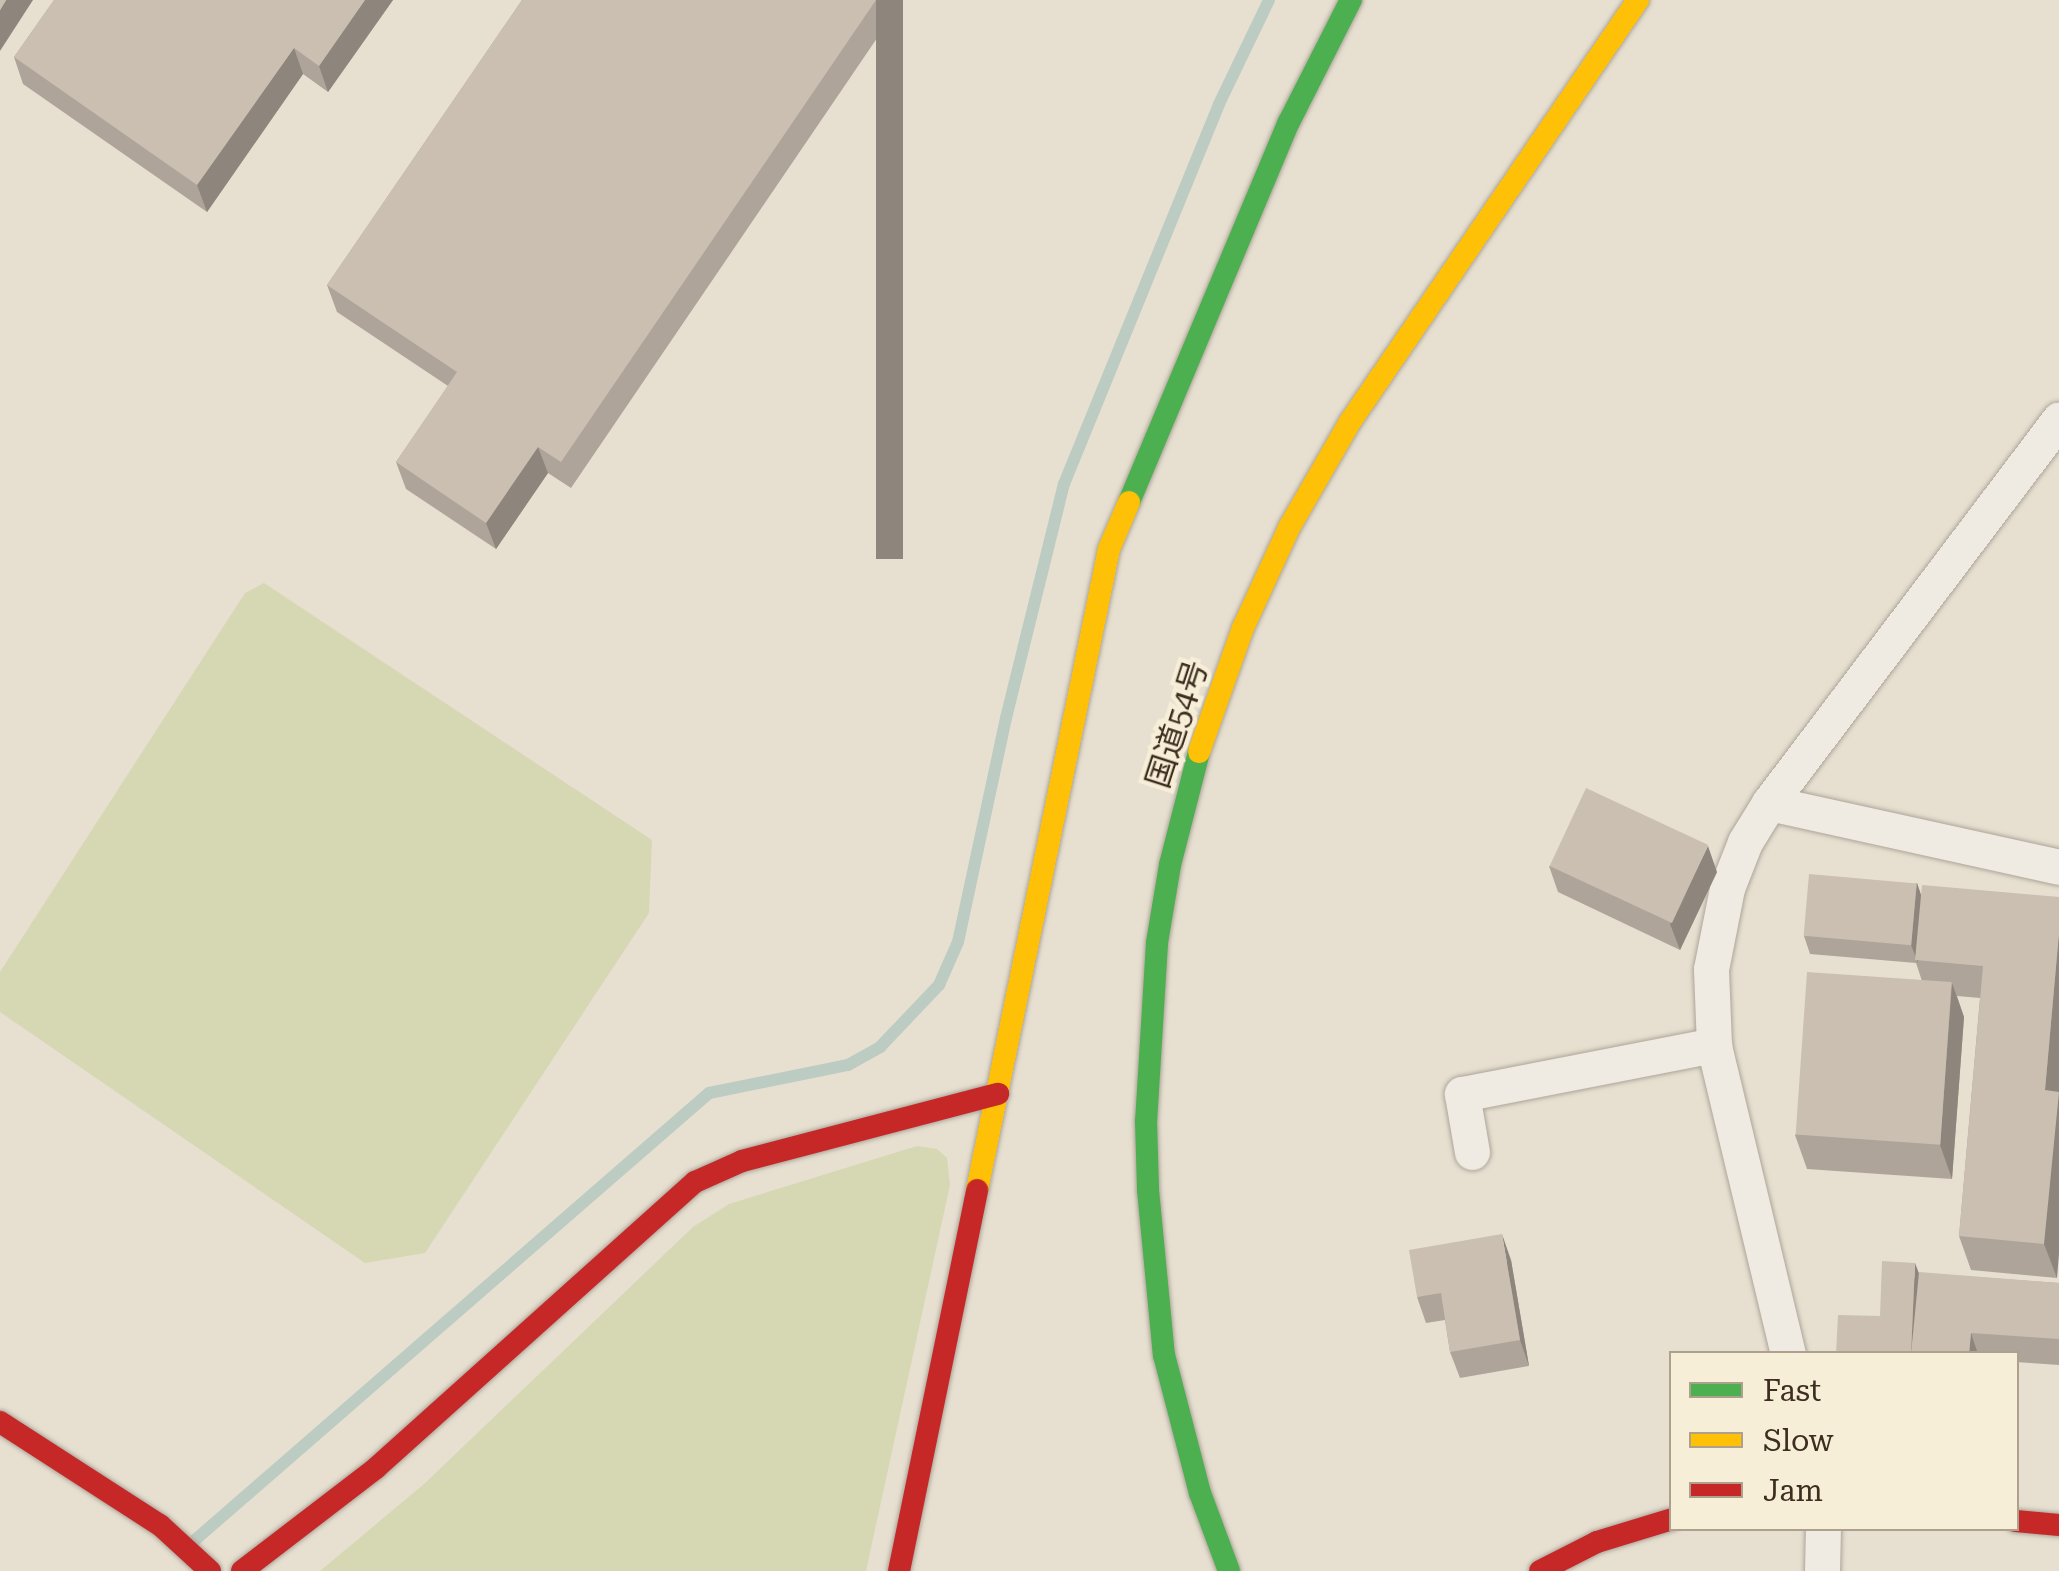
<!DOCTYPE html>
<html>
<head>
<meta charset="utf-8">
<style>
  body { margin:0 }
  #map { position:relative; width:2059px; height:1571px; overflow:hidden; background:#e7e0d1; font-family:"Roboto Serif","Noto Sans JP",serif }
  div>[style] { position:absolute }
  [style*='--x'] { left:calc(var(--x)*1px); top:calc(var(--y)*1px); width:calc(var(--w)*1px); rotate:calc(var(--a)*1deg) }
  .green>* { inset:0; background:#d6d7b3 }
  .stream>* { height:12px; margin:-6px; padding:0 6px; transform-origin:6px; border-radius:6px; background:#bcccc2 }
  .roads { filter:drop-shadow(0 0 2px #ada599) drop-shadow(0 0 2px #ada599) }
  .street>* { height:35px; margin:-17.5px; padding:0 17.5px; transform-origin:17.5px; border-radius:17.5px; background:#efebe3 }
  .fast>* { height:22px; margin:-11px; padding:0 11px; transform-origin:11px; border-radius:11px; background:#4caf50 }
  .slow>* { height:22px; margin:-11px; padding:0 11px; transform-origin:11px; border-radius:11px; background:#ffc107 }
  .jam>* { height:22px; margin:-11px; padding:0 11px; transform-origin:11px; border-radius:11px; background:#c62828 }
  .wall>* { inset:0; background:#afa499 }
  .shaded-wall>* { inset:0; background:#8e867d; transform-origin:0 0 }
  .building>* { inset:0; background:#cbbfb2; transform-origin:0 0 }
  span { translate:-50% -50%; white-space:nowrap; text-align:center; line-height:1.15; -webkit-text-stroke:9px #f7eed8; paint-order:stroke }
  .street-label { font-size:32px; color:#3d2e20 }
  .legend { position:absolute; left:1669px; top:1351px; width:350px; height:180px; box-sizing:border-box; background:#f7eed8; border:2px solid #ada18e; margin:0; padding:12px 18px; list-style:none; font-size:30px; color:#3d2e20 }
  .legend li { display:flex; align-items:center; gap:20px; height:50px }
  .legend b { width:50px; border:2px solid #ada18e }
</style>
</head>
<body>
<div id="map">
  <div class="green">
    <div style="clip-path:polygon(264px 583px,652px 840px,649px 913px,425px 1253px,365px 1263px,0 1012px,0 972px,245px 593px)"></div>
    <div style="clip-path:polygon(917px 1146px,937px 1149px,947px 1158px,950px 1185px,866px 1571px,320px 1571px,424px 1484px,693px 1227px,729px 1204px)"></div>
  </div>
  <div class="stream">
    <div style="--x:195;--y:1540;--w:681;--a:-41.01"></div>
    <div style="--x:709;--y:1093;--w:142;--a:-11.4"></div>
    <div style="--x:848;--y:1065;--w:37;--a:-29"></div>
    <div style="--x:880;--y:1047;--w:86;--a:-46.4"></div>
    <div style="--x:939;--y:985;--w:47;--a:-66.2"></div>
    <div style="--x:958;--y:942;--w:229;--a:-77.9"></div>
    <div style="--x:1006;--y:718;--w:241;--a:-76.1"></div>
    <div style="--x:1064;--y:484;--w:410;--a:-67.8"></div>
    <div style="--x:1219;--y:104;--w:115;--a:-64.3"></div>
  </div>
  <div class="roads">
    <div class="street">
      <div style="--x:1769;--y:803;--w:297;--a:12.4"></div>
      <div style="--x:1472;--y:1152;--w:59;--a:-99.8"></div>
      <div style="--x:1462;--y:1094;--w:257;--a:-11"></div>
      <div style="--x:1788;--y:1354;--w:318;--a:-103.5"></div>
      <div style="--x:1714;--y:1045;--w:76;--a:-92.3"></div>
      <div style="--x:1711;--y:969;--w:83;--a:-78.8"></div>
      <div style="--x:1727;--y:888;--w:49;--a:-68.6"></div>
      <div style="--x:1745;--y:842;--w:46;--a:-58.4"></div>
      <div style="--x:1769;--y:803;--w:481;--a:-52.9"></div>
      <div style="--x:1822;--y:1571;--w:43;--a:-88.7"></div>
    </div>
    <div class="fast">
      <div style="--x:1129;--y:502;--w:412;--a:-67.2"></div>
      <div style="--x:1289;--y:122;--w:137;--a:-63.1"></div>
      <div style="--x:1199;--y:752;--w:117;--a:104.4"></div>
      <div style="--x:1170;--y:865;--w:79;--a:99.5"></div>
      <div style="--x:1157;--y:943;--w:178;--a:93.5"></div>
      <div style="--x:1146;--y:1121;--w:69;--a:88.3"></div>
      <div style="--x:1148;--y:1190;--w:166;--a:84.5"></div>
      <div style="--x:1164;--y:1355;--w:143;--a:75.4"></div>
      <div style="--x:1200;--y:1493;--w:83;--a:69.6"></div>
    </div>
    <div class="slow">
      <div style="--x:1199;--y:752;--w:132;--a:-70.5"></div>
      <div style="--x:1243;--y:628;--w:112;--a:-65.3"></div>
      <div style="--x:1290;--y:526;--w:120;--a:-60"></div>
      <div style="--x:1350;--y:422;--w:511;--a:-55.69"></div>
      <div style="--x:977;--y:1190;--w:654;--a:-78.36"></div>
      <div style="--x:1109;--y:549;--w:51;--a:-66.9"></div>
    </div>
    <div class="jam">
      <div style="--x:0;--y:1422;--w:190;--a:32.8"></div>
      <div style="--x:160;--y:1525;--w:68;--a:42.6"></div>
      <div style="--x:2016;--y:1521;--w:43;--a:5.3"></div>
      <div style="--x:242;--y:1571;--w:169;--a:-37.5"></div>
      <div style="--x:376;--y:1468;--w:428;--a:-41.9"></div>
      <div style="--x:695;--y:1182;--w:51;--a:-24.1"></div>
      <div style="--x:742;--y:1161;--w:265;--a:-14.7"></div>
      <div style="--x:899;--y:1571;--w:389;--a:-78.4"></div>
      <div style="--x:1540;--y:1571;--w:64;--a:-27"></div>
      <div style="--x:1597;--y:1542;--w:78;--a:-17"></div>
    </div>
  </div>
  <div class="wall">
    <div style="clip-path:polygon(54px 0,393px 0,328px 92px,303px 74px,207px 212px,23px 84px,14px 57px)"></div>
    <div style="clip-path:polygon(522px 0,903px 0,571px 488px,548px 473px,496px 549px,406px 489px,396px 462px,448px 386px,337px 312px,327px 285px)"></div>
    <div style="clip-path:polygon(1549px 866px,1717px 872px,1680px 950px,1558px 892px)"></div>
    <div style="clip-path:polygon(1917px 883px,1921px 895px,2059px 897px,2057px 1278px,1971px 1270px,1959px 1236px,1980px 998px,1957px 996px,1964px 1017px,1952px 1179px,1807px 1169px,1795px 1135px,1922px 981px,1916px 963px,1810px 954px,1804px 936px)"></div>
    <div style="clip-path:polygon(1511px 1260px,1529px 1366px,1460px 1378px,1450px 1352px,1445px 1320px,1426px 1323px,1417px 1297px)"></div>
    <div style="clip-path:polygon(1919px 1273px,2059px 1283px,2059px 1365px,2016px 1362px,2016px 1354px,1836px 1354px,1880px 1316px)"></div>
  </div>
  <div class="shaded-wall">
    <div style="clip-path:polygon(6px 0,33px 0,0 51px,0 10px)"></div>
    <div style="clip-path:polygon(365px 0,393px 0,328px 92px,319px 66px)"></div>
    <div style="left:876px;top:0;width:27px;height:559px"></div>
    <div style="clip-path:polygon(294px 48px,303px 74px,207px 212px,197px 185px)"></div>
    <div style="clip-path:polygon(538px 447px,548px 473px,496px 549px,486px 523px)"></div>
    <div style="clip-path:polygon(1708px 846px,1717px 872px,1680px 950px,1670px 924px)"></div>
    <div style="clip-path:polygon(1917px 883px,1923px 901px,1918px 963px,1911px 945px)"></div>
    <div style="clip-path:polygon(2059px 933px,2059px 1254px,2057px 1278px,2044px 1244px,2045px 1090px)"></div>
    <div style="clip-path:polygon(1952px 983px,1964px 1017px,1952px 1179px,1940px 1145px)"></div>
    <div style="clip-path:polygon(1502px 1234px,1511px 1260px,1529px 1366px,1520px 1340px)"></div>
    <div style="clip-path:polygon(1915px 1263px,1925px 1289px,1911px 1354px)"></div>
    <div style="clip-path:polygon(1971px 1333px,1978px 1354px,1969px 1354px)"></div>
  </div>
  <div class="building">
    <div style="clip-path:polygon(0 0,6px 0,0 10px)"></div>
    <div style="clip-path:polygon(54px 0,365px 0,319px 66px,294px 48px,197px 185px,14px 57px)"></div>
    <div style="clip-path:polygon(522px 0,876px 0,561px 462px,538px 447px,486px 523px,396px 462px,457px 372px,327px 285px)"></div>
    <div style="left:1586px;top:788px;width:135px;height:86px;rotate:25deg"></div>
    <div style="left:1809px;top:874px;width:108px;height:62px;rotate:5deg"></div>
    <div style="clip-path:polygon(1922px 885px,2059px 897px,2059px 933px,2045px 1090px,2059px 1092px,2044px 1244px,1959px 1236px,1983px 966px,1915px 960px)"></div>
    <div style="left:1807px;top:972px;width:145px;height:163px;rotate:4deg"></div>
    <div style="clip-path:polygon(1502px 1234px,1520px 1340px,1450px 1352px,1441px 1293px,1417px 1297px,1409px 1250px)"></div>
    <div style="clip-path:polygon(1882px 1261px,1915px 1263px,1911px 1354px,1836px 1354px,1838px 1315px,1880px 1316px)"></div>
    <div style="clip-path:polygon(1919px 1272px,2059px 1283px,2059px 1339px,1971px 1333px,1969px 1354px,1911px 1354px)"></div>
  </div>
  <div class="street-label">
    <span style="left:1177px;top:724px;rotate:-72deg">国道54号</span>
  </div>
  <ul class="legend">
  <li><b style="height:12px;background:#4caf50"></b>Fast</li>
  <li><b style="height:12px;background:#ffc107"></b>Slow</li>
  <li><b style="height:12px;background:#c62828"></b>Jam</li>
  </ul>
</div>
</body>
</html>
